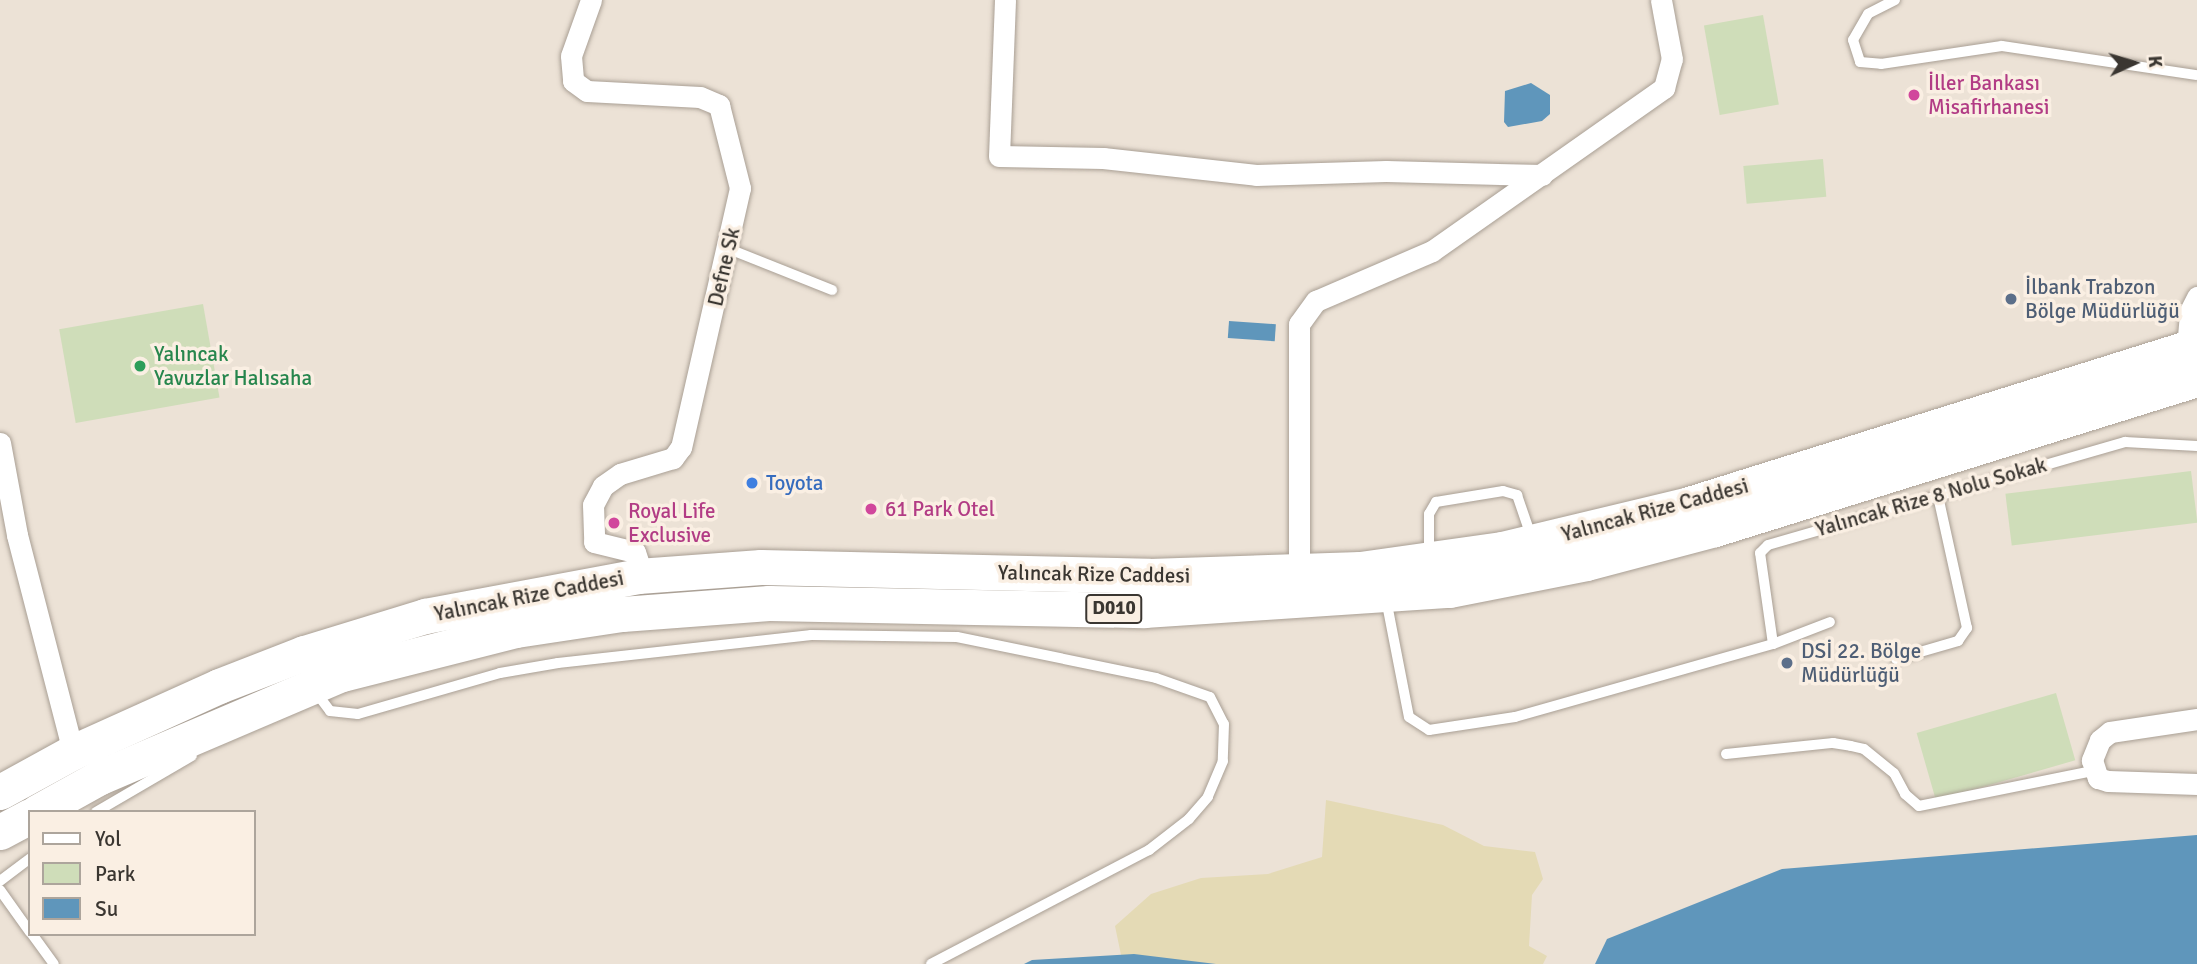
<!DOCTYPE html>
<html>
<head>
<meta charset="utf-8">
<style>
  body { margin:0 }
  #map { position:relative; width:2197px; height:964px; overflow:hidden; background:#ece2d6; font-family:Signika,sans-serif }
  div>[style] { position:absolute }
  [style*='--x'] { left:calc(var(--x)*1px); top:calc(var(--y)*1px); width:calc(var(--w)*1px); rotate:calc(var(--a)*1deg) }
  .green>* { inset:0; background:#cfddb9; transform-origin:0 0 }
  .sand>* { inset:0; background:#e4dab5 }
  .water>* { inset:0; background:#5f96bb; transform-origin:0 0 }
  .roads { filter:drop-shadow(0 0 2px #a99f94) drop-shadow(0 0 2px #a99f94) }
  .service>* { height:10px; margin:-5px; padding:0 5px; transform-origin:5px; border-radius:5px; background:#fff }
  .minor>* { height:21px; margin:-10.5px; padding:0 10.5px; transform-origin:10.5px; border-radius:10.5px; background:#fff }
  .trunk>* { height:35px; margin:-17.5px; padding:0 17.5px; transform-origin:17.5px; border-radius:17.5px; background:#fff }
  .dots>* { width:19px; height:19px; translate:-50% -50%; box-sizing:border-box; border:4px solid #faefe3; border-radius:50% }
  span { translate:-50% -50%; white-space:nowrap; text-align:center; line-height:1.15; -webkit-text-stroke:7px #faefe3; paint-order:stroke }
  .shield-label span { padding:2px 5px; background:#faefe3; border:2px solid; border-radius:5px; -webkit-text-stroke-width:0 }
  .shield-label { font-size:19px; color:#3a3631; font-weight:700 }
  .hotel-label { font-size:21px; color:#b23c85 }
  .left { translate:0 -50%; text-align:left }
  .street-label { font-size:21px; color:#3a3631 }
  .service-label { font-size:21px; color:#4e5e75 }
  .leisure-label { font-size:21px; color:#27864d }
  .shop-label { font-size:21px; color:#366cbe }
  .legend { position:absolute; left:28px; top:810px; width:228px; height:126px; box-sizing:border-box; background:#faefe3; border:2px solid #ada59c; margin:0; padding:9px 12px; list-style:none; font-size:21px; color:#3a3631 }
  .legend li { display:flex; align-items:center; gap:14px; height:35px }
  .legend b { width:35px; border:2px solid #ada59c }
  .north { position:absolute; left:2099px; top:28px; width:70px; height:70px; -webkit-text-stroke:5px #faefe3; paint-order:stroke; rotate:86deg; font-size:19px; font-weight:700; line-height:28px; text-align:center; color:#3a3631 }
  .north::after { content:''; display:block; margin:auto; width:24px; height:32px; background:#3a3631; clip-path:polygon(50% 0,100% 100%,50% 72%,0 100%) }
</style>
</head>
<body>
<div id="map">
  <div class="green">
    <div style="left:1763px;top:15px;width:91px;height:60px;rotate:80deg"></div>
    <div style="left:1823px;top:159px;width:38px;height:80px;rotate:85deg"></div>
    <div style="left:203px;top:304px;width:95px;height:146px;rotate:80deg"></div>
    <div style="left:2191px;top:471px;width:52px;height:187px;rotate:83deg"></div>
    <div style="left:2056px;top:693px;width:70px;height:145px;rotate:74deg"></div>
  </div>
  <div class="sand">
    <div style="clip-path:polygon(1326px 800px,1443px 825px,1484px 846px,1535px 852px,1543px 879px,1532px 895px,1529px 946px,1547px 956px,1543px 964px,1216px 964px,1121px 955px,1115px 926px,1151px 894px,1201px 878px,1268px 874px,1322px 857px)"></div>
  </div>
  <div class="water">
    <div style="clip-path:polygon(1531px 83px,1550px 95px,1550px 114px,1542px 121px,1508px 127px,1504px 122px,1505px 91px)"></div>
    <div style="left:1229px;top:321px;width:47px;height:17px;rotate:4deg"></div>
    <div style="clip-path:polygon(2197px 835px,2197px 964px,1595px 964px,1607px 939px,1782px 869px)"></div>
    <div style="clip-path:polygon(1134px 954px,1216px 964px,1024px 964px,1032px 960px)"></div>
  </div>
  <div class="roads">
    <div class="service">
      <div style="--x:1895;--y:0;--w:30;--a:153"></div>
      <div style="--x:1868;--y:14;--w:30;--a:120"></div>
      <div style="--x:1853;--y:40;--w:23;--a:72"></div>
      <div style="--x:1860;--y:62;--w:21;--a:5"></div>
      <div style="--x:1881;--y:64;--w:122;--a:-8.5"></div>
      <div style="--x:2002;--y:46;--w:197;--a:8.5"></div>
      <div style="--x:729;--y:249;--w:111;--a:21.7"></div>
      <div style="--x:1429;--y:554;--w:40;--a:-90"></div>
      <div style="--x:1429;--y:514;--w:14;--a:-60"></div>
      <div style="--x:1436;--y:502;--w:68;--a:-9.3"></div>
      <div style="--x:1503;--y:491;--w:15;--a:16"></div>
      <div style="--x:1517;--y:495;--w:43;--a:71.1"></div>
      <div style="--x:1386;--y:599;--w:120;--a:79"></div>
      <div style="--x:1409;--y:717;--w:24;--a:33"></div>
      <div style="--x:1429;--y:730;--w:87;--a:-8.6"></div>
      <div style="--x:1515;--y:717;--w:268;--a:-15.8"></div>
      <div style="--x:1773;--y:644;--w:61;--a:-21.1"></div>
      <div style="--x:1773;--y:644;--w:92;--a:-98.1"></div>
      <div style="--x:1760;--y:553;--w:11;--a:-45"></div>
      <div style="--x:1768;--y:545;--w:372;--a:-16.1"></div>
      <div style="--x:2125;--y:442;--w:72;--a:3.2"></div>
      <div style="--x:1896;--y:659;--w:65;--a:-16.2"></div>
      <div style="--x:1958;--y:641;--w:16;--a:-55"></div>
      <div style="--x:1967;--y:628;--w:135;--a:-102.4"></div>
      <div style="--x:315;--y:691;--w:25;--a:53"></div>
      <div style="--x:330;--y:711;--w:28;--a:6"></div>
      <div style="--x:358;--y:714;--w:148;--a:-16.1"></div>
      <div style="--x:500;--y:673;--w:59;--a:-9.8"></div>
      <div style="--x:558;--y:663;--w:255;--a:-6.3"></div>
      <div style="--x:811;--y:635;--w:146;--a:0.8"></div>
      <div style="--x:957;--y:637;--w:203;--a:11.6"></div>
      <div style="--x:1156;--y:678;--w:57;--a:19.4"></div>
      <div style="--x:1210;--y:697;--w:30;--a:63"></div>
      <div style="--x:1224;--y:724;--w:37;--a:92"></div>
      <div style="--x:1223;--y:761;--w:39;--a:113"></div>
      <div style="--x:1208;--y:797;--w:29;--a:131"></div>
      <div style="--x:1189;--y:819;--w:51;--a:142.2"></div>
      <div style="--x:1149;--y:850;--w:246;--a:152.4"></div>
      <div style="--x:1726;--y:754;--w:108;--a:-5.9"></div>
      <div style="--x:1833;--y:743;--w:18;--a:9"></div>
      <div style="--x:1851;--y:746;--w:13;--a:13"></div>
      <div style="--x:1864;--y:749;--w:38;--a:39"></div>
      <div style="--x:1894;--y:773;--w:24;--a:62"></div>
      <div style="--x:1905;--y:794;--w:18;--a:41"></div>
      <div style="--x:1919;--y:806;--w:177;--a:-11.4"></div>
      <div style="--x:96;--y:812;--w:111;--a:-30.3"></div>
      <div style="--x:0;--y:881;--w:38;--a:-37"></div>
      <div style="--x:0;--y:890;--w:52;--a:54.5"></div>
      <div style="--x:32;--y:934;--w:37;--a:54"></div>
    </div>
    <div class="minor">
      <div style="--x:591;--y:0;--w:59;--a:109.7"></div>
      <div style="--x:571;--y:56;--w:25;--a:85"></div>
      <div style="--x:573;--y:81;--w:17;--a:36"></div>
      <div style="--x:587;--y:91;--w:113;--a:3"></div>
      <div style="--x:700;--y:97;--w:21;--a:23"></div>
      <div style="--x:719;--y:105;--w:86;--a:75.8"></div>
      <div style="--x:740;--y:188;--w:266;--a:102.8"></div>
      <div style="--x:681;--y:447;--w:14;--a:126"></div>
      <div style="--x:673;--y:458;--w:55;--a:163.2"></div>
      <div style="--x:620;--y:474;--w:21;--a:145"></div>
      <div style="--x:603;--y:486;--w:21;--a:118"></div>
      <div style="--x:593;--y:505;--w:37;--a:88"></div>
      <div style="--x:594;--y:542;--w:42;--a:13.7"></div>
      <div style="--x:635;--y:552;--w:25;--a:72"></div>
      <div style="--x:1005;--y:0;--w:156;--a:92.2"></div>
      <div style="--x:999;--y:156;--w:104;--a:1.1"></div>
      <div style="--x:1103;--y:158;--w:154;--a:6.3"></div>
      <div style="--x:1256;--y:175;--w:130;--a:-1.8"></div>
      <div style="--x:1386;--y:171;--w:156;--a:1.5"></div>
      <div style="--x:2187;--y:348;--w:37;--a:-85"></div>
      <div style="--x:2190;--y:311;--w:16;--a:-63"></div>
      <div style="--x:0;--y:443;--w:94;--a:79.5"></div>
      <div style="--x:17;--y:535;--w:224;--a:75.5"></div>
      <div style="--x:1299;--y:571;--w:247;--a:-90"></div>
      <div style="--x:1299;--y:324;--w:29;--a:-54"></div>
      <div style="--x:1316;--y:301;--w:126;--a:-23.3"></div>
      <div style="--x:1432;--y:251;--w:284;--a:-35.1"></div>
      <div style="--x:1664;--y:88;--w:30;--a:-75"></div>
      <div style="--x:1672;--y:59;--w:60;--a:-100.6"></div>
      <div style="--x:2197;--y:719;--w:88;--a:171.5"></div>
      <div style="--x:2110;--y:732;--w:13;--a:141"></div>
      <div style="--x:2100;--y:740;--w:22;--a:112"></div>
      <div style="--x:2092;--y:760;--w:19;--a:72"></div>
      <div style="--x:2098;--y:778;--w:10;--a:17"></div>
      <div style="--x:2108;--y:781;--w:89;--a:1.9"></div>
    </div>
    <div class="trunk">
      <div style="--x:0;--y:792;--w:83;--a:-28.7"></div>
      <div style="--x:73;--y:752;--w:160;--a:-24.3"></div>
      <div style="--x:219;--y:686;--w:91;--a:-21.2"></div>
      <div style="--x:304;--y:653;--w:127;--a:-17"></div>
      <div style="--x:425;--y:616;--w:217;--a:-10.6"></div>
      <div style="--x:638;--y:576;--w:123;--a:-4.2"></div>
      <div style="--x:761;--y:567;--w:388;--a:1.3"></div>
      <div style="--x:1149;--y:576;--w:211;--a:-1.9"></div>
      <div style="--x:1360;--y:569;--w:143;--a:-8"></div>
      <div style="--x:1502;--y:549;--w:192;--a:-13.5"></div>
      <div style="--x:1689;--y:504;--w:532;--a:-17.38"></div>
      <div style="--x:37;--y:812;--w:72;--a:-29.1"></div>
      <div style="--x:100;--y:777;--w:263;--a:-23.1"></div>
      <div style="--x:342;--y:674;--w:179;--a:-14.2"></div>
      <div style="--x:516;--y:630;--w:107;--a:-8.6"></div>
      <div style="--x:622;--y:614;--w:147;--a:-4.3"></div>
      <div style="--x:769;--y:603;--w:375;--a:1.1"></div>
      <div style="--x:1144;--y:610;--w:306;--a:-3.8"></div>
      <div style="--x:1449;--y:590;--w:140;--a:-11.1"></div>
      <div style="--x:1586;--y:563;--w:133;--a:-14.8"></div>
      <div style="--x:1715;--y:529;--w:505;--a:-17.29"></div>
      <div style="--x:0;--y:832;--w:34;--a:-28"></div>
    </div>
  </div>
  <div class="dots">
    <div style="left:1914px;top:95px;background:#d1479c"></div>
    <div style="left:2011px;top:299px;background:#5c6f8a"></div>
    <div style="left:140px;top:366px;background:#2e9e5b"></div>
    <div style="left:752px;top:483px;background:#3f7fe0"></div>
    <div style="left:871px;top:509px;background:#d1479c"></div>
    <div style="left:614px;top:523px;background:#d1479c"></div>
    <div style="left:1787px;top:663px;background:#5c6f8a"></div>
  </div>
  <div class="shield-label">
    <span style="left:1114px;top:609px">D010</span>
  </div>
  <div class="hotel-label">
    <span class="left" style="left:1928px;top:95px">İller Bankası<br>Misafirhanesi</span>
    <span class="left" style="left:885px;top:509px">61 Park Otel</span>
    <span class="left" style="left:628px;top:523px">Royal Life<br>Exclusive</span>
  </div>
  <div class="street-label">
    <span style="left:724px;top:267px;rotate:-77deg">Defne Sk</span>
    <span style="left:1931px;top:497px;rotate:-16deg">Yalıncak Rize 8 Nolu Sokak</span>
    <span style="left:1655px;top:510px;rotate:-15deg">Yalıncak Rize Caddesi</span>
    <span style="left:1094px;top:574px;rotate:1deg">Yalıncak Rize Caddesi</span>
    <span style="left:529px;top:596px;rotate:-11deg">Yalıncak Rize Caddesi</span>
  </div>
  <div class="service-label">
    <span class="left" style="left:2025px;top:299px">İlbank Trabzon<br>Bölge Müdürlüğü</span>
    <span class="left" style="left:1801px;top:663px">DSİ 22. Bölge<br>Müdürlüğü</span>
  </div>
  <div class="leisure-label">
    <span class="left" style="left:154px;top:366px">Yalıncak<br>Yavuzlar Halısaha</span>
  </div>
  <div class="shop-label">
    <span class="left" style="left:766px;top:483px">Toyota</span>
  </div>
  <ul class="legend">
  <li><b style="height:9px;background:#fff"></b>Yol</li>
  <li><b style="height:19px;background:#cfddb9"></b>Park</li>
  <li><b style="height:19px;background:#5f96bb"></b>Su</li>
  </ul>
  <div class="north">K</div>
</div>
</body>
</html>
